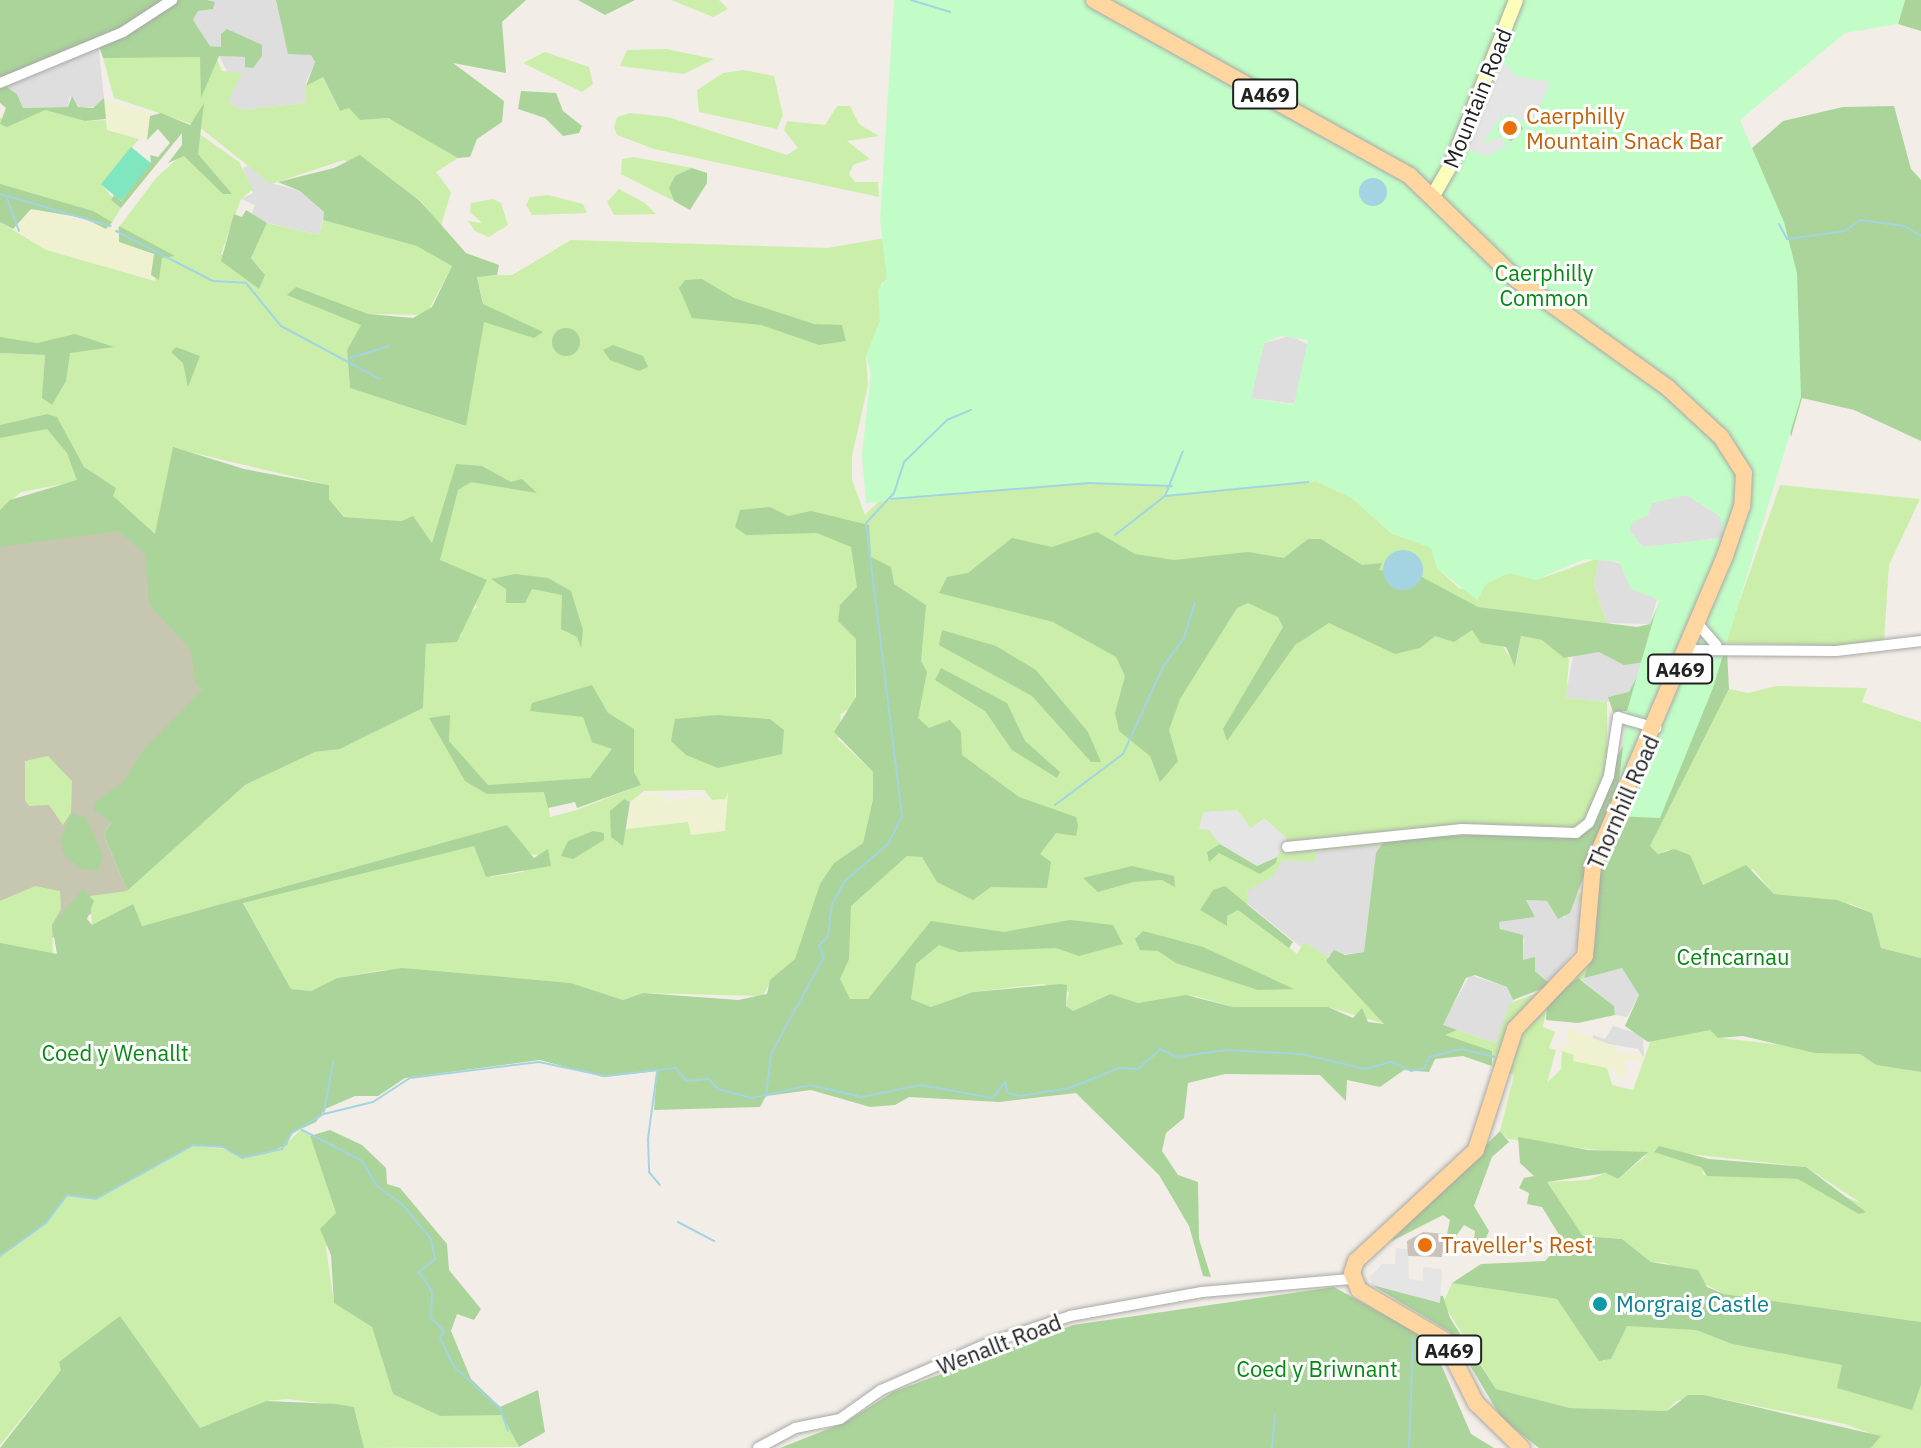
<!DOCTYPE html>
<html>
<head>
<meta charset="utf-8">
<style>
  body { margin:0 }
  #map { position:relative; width:1921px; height:1448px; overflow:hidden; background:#f2eee7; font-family:"IBM Plex Sans",sans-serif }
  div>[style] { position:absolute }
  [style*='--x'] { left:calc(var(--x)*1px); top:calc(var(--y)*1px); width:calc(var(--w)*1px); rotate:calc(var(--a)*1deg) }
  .residential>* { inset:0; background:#dfdede }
  .construction>* { inset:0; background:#c7c7b1 }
  .farmland>* { inset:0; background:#eff1d1 }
  .grass>* { inset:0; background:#cbefaa }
  .forest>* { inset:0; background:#aad499 }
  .round { border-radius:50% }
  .park>* { inset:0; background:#c2fdc7 }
  .pitch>* { inset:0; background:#80e6bf; transform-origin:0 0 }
  .parking>* { inset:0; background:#e5e5e5 }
  .water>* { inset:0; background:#a4d4e2 }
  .stream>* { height:2px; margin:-1px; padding:0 1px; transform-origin:1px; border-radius:1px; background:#a4d4e2 }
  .building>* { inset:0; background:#cac1b9; transform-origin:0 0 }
  .roads { filter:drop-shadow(0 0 2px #a8a8a8) drop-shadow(0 0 2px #a8a8a8) }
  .street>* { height:10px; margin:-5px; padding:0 5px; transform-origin:5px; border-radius:5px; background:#fff }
  .secondary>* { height:14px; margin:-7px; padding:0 7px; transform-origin:7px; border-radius:7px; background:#fafeb9 }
  .primary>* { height:16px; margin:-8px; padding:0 8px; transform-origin:8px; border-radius:8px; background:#ffd69f }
  .dots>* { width:22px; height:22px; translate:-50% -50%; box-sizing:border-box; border:4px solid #fff; border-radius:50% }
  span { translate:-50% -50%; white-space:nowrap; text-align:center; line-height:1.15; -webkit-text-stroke:6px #fff; paint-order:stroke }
  .shield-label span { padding:2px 6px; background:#fff; border:2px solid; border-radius:6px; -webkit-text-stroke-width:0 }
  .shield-label { font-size:20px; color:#212121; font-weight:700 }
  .street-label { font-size:22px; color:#212121 }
  .food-label { font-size:22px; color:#c56008 }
  .left { translate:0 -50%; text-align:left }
  .park-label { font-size:22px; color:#038a10 }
  .culture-label { font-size:22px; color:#0d838f }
</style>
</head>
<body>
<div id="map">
  <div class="residential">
    <div style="clip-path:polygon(207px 0,276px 0,288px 53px,311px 55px,315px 63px,306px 81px,306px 103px,241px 110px,228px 102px,233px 83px,219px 56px,246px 57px,263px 48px,227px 29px,221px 47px,210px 46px,193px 20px,198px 11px,213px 8px,215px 2px)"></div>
    <div style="clip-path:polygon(98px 42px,104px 98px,98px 106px,80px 108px,70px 96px,68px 107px,23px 108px,17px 94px,1px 83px)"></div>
    <div style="clip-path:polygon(249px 165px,271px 183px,300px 191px,324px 212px,319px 235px,260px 221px,252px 213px,255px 205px,241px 199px,253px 193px,243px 168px)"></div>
    <div style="clip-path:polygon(1290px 336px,1309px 345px,1296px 404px,1251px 398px,1264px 343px)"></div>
    <div style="clip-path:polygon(1686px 495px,1720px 516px,1724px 538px,1643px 547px,1629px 530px,1632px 523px,1652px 503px)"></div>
    <div style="clip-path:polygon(1599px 558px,1622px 564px,1658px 596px,1650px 624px,1607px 623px,1594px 585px)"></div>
    <div style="clip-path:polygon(1574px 652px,1599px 652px,1650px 661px,1629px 692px,1607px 702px,1565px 698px)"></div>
    <div style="clip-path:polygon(1381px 845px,1364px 952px,1327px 956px,1304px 942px,1302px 948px,1231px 890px,1277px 857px,1316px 861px,1314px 851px)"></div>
    <div style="clip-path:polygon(1579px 891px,1581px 942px,1549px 983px,1523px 960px,1524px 939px,1501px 930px,1499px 922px,1535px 917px,1526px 900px,1547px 901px,1564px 918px)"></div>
    <div style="clip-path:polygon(1622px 967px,1639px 995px,1627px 1017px,1615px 1015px,1614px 1006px,1582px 980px,1598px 969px)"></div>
    <div style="clip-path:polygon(1470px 975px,1507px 987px,1513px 1000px,1496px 1043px,1442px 1025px)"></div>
    <div style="clip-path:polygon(1613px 1026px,1643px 1035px,1644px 1058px,1638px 1049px,1592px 1041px,1593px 1035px,1605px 1039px)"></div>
  </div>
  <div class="construction">
    <div style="clip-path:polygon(113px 496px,224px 676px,125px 795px,104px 835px,127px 891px,0 971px,0 530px)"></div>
  </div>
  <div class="farmland">
    <div style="clip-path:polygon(104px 100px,152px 114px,147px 140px,107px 130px)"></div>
    <div style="clip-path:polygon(31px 209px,110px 226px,130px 247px,154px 255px,155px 281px,46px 250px,13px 229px)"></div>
    <div style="clip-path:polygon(728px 791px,726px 831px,691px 835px,688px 822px,627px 829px,633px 797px,662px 792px,665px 802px,707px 796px,709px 802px,724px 799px)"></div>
    <div style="clip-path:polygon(1568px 1028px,1616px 1047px,1616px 1052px,1636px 1056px,1638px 1051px,1645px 1062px,1627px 1059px,1623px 1081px,1611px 1069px,1572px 1061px,1574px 1055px,1559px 1050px,1567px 1044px)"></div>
  </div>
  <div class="grass">
    <div style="clip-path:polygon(671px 0,719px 0,728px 9px,713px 17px)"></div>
    <div style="clip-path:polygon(667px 49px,714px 59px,684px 74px,620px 66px,627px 50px)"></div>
    <div style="clip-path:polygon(545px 52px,589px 67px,593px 84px,582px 92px,523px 63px)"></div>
    <div style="clip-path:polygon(155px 54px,201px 57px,201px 96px,217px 59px,222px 71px,242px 73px,228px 102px,241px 110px,306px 103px,306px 86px,322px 76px,339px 110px,349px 108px,361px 120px,387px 118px,438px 142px,458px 158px,436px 172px,451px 192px,441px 226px,421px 201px,344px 160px,271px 184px,198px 126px,114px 98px,103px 58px)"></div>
    <div style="clip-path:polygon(744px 70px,774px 76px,783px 115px,777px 129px,699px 112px,697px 90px,723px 73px)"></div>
    <div style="clip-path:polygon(837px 106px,850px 106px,859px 124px,879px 136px,847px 141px,870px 159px,853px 165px,849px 174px,855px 182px,878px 182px,879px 197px,654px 149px,617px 135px,614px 127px,617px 117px,630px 113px,668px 117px,787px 155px,798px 148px,784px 130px,787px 121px,825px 125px)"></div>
    <div style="clip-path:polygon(45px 110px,85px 121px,106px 120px,107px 130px,139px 139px,102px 185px,121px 208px,110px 226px,0 194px,0 118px)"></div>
    <div style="clip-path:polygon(evenodd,194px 130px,239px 162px,253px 189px,241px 199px,221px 254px,262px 271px,251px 258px,267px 223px,319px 235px,323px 220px,418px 246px,452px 266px,426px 315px,368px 314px,347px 350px,350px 388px,465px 426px,485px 311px,477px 276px,512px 275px,571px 240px,828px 248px,879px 239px,886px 240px,887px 279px,881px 284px,880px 321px,866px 357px,868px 385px,852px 456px,852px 480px,865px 515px,879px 501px,910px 495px,1089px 483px,1172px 486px,1166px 496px,1316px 481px,1352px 498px,1391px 533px,1432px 548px,1437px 568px,1460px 589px,1514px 572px,1536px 580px,1599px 558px,1594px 585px,1607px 623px,1478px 607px,1481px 643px,1499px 641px,1516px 666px,1521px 636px,1542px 640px,1569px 659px,1566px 698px,1607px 702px,1607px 766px,1586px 821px,1575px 829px,1473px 824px,1386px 838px,1381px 845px,1315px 851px,1316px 862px,1282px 860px,1274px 876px,1247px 891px,1248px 912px,1297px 954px,1304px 942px,1327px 956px,1385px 1024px,1328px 1007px,1233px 1007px,1195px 996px,1137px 1003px,1109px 994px,1073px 1011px,1066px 1006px,1069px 992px,1043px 984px,973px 992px,931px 1007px,911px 999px,908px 986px,892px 972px,868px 999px,850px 999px,819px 946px,888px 844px,879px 633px,838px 620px,856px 639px,856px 653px,855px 705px,841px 714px,838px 739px,873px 772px,873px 799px,863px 843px,834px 863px,795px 959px,771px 980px,763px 996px,643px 993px,623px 1000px,571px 983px,384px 970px,337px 978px,311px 991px,291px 989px,243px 902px,481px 844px,491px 877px,523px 872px,539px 855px,529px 854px,507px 825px,153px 923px,141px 926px,123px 913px,92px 925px,90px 896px,127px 891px,245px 785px,315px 752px,340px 749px,423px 708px,426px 644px,461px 636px,465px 617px,477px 607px,402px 521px,345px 517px,329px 499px,329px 485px,173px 448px,156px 535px,90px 479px,21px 492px,0 510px,0 434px,53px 424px,47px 414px,0 425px,0 353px,45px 355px,43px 391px,61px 344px,0 346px,0 222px,46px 250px,155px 281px,158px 251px,116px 231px,156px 178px,187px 150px,194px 130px,640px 785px,577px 810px,550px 817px,547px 792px,640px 785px,194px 130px,704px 790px,712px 800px,725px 799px,728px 792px,725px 831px,691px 835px,688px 822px,627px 829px,611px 837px,624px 799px,630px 802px,644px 791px,704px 790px)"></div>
    <div style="clip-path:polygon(634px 157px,692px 168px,676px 176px,669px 189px,674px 201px,621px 174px,622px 159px)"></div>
    <div style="clip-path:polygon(619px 189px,645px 203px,656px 214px,614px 215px,607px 202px)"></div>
    <div style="clip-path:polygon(548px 195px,583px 204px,587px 213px,532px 215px,526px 205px,530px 197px)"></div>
    <div style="clip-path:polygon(493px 199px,501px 203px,508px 225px,489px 237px,475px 231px,468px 221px,482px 223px,470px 212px,471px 203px)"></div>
    <div style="clip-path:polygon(1780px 485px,1920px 499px,1889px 565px,1884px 641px,1864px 647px,1725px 643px)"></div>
    <div style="clip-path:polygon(1776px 686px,1867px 688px,1862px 702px,1921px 722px,1921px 958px,1881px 948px,1872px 913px,1851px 904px,1774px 894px,1753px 869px,1703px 885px,1689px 855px,1667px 850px,1658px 854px,1650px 846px,1729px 689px,1748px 693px)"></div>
    <div style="clip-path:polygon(48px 756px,72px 781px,71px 813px,63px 825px,49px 805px,29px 806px,25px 800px,25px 761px)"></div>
    <div style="clip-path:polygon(35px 886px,60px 891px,61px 909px,52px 925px,53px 955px,0 943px,0 901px)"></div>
    <div style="clip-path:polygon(evenodd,1585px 888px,1595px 905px,1595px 945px,1584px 978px,1547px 1004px,1543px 1027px,1555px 1032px,1549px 1048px,1556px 1050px,1547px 1083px,1561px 1069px,1562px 1051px,1574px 1055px,1573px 1061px,1607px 1068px,1612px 1085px,1633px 1090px,1652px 1037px,1710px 1029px,1721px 1038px,1860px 1054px,1876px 1065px,1921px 1072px,1921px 1322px,1724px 1294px,1666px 1263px,1651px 1262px,1622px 1239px,1583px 1236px,1547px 1182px,1588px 1180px,1606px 1173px,1618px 1179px,1646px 1156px,1508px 1139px,1500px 1131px,1514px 1075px,1492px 1066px,1494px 1057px,1444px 1035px,1457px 1030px,1496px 1043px,1510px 1003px,1541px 992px,1575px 957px,1585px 920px,1578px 897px,1585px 888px,1653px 1150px,1806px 1167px,1861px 1203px,1798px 1179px,1703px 1175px,1702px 1167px,1653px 1150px)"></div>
    <div style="clip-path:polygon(301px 1129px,310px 1136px,336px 1213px,326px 1247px,334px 1303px,372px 1327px,393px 1394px,440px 1416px,502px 1414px,519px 1447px,364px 1448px,354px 1407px,288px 1399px,266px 1401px,200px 1428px,120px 1316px,61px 1370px,0 1445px,0 1256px,46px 1223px,67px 1195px,96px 1199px,193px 1145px,265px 1154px,282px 1149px)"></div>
    <div style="clip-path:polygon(1452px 1283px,1557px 1299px,1604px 1362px,1627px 1326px,1636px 1324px,1696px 1330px,1732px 1344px,1843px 1365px,1838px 1388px,1911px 1409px,1921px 1385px,1921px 1448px,1871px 1448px,1880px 1437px,1845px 1424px,1704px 1395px,1676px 1401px,1667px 1411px,1570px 1408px,1496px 1389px,1443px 1303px)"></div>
  </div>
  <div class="forest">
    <div style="clip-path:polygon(0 0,207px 0,215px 2px,213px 9px,198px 11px,193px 20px,210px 46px,221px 47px,221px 34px,227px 29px,262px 45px,262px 56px,253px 68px,245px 67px,245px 57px,219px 56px,201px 98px,200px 57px,103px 58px,98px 43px,1px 83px,17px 94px,23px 108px,68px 107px,72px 96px,78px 107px,93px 108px,104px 98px,106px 119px,85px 121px,45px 110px,7px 127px,0 124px,6px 108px,0 103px)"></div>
    <div style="clip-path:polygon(276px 0,526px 0,502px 22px,506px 73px,453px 63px,504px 101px,502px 122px,477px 139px,470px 157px,458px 158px,388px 118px,360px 120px,349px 108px,340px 111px,323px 77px,306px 86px,315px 62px,311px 55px,288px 54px)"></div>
    <div style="clip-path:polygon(578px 0,635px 0,605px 15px)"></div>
    <div style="clip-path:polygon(1905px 0,1921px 0,1921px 31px,1898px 24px)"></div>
    <div style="clip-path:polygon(521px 91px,556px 93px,563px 111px,582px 126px,579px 133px,563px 136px,545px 118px,518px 109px)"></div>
    <div style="clip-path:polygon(204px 103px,198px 154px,232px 194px,223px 194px,184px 156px,168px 163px,182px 145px,182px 133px,121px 208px,111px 200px,114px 195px,121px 201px,151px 162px,150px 155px,158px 157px,170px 143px,158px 129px,147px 140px,150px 116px,161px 113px,190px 125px)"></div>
    <div style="clip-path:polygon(1894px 106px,1911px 169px,1921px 180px,1921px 441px,1854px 410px,1802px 398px,1791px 437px,1751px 149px,1783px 121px,1843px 107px)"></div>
    <div style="clip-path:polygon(360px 155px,421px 202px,466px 253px,499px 265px,497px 275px,477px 277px,483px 304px,543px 332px,534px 338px,484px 322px,466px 426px,350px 388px,347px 350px,361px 325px,287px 295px,296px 287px,368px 314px,413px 318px,432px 307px,452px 266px,417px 246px,323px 220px,324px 212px,300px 191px,278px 182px,334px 168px)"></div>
    <div style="clip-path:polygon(692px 168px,707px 173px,707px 183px,690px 210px,674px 201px,669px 188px,675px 176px)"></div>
    <div style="clip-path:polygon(0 184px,93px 211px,112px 222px,106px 229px,84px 218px,31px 209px,13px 229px,0 222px)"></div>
    <div style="clip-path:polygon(246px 210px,267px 223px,251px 258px,265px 275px,259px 289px,221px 261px,234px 214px,242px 217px)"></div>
    <div style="clip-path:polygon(119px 226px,175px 256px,162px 258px,159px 280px,151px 275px,154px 254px,119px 242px)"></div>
    <div style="clip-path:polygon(702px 279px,734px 298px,814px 324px,842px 325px,846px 341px,819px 345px,761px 325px,692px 318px,679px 288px,685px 280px)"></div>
    <div class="round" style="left:552px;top:328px;width:28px;height:28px"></div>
    <div style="clip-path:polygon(75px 334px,114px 347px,70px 353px,66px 381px,52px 405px,42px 398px,45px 355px,0 353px,0 337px,37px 343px)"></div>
    <div style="clip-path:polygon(613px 345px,643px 356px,648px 367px,639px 371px,610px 360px,603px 350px)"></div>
    <div style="clip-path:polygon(176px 347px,200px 356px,188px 387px,183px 363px,171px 352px)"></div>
    <div style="clip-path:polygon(47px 414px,57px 417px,84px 467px,116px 488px,113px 496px,155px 534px,173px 447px,244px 469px,329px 485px,329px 499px,344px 517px,402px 521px,413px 516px,432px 543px,456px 464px,482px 466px,511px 482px,522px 479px,537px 493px,471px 482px,458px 490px,440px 560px,487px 580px,457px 642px,426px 644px,423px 708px,340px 749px,315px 752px,245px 785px,127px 891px,104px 835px,111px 822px,94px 810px,96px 801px,123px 782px,144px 749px,203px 689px,195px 684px,191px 650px,149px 604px,145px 554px,119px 531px,0 547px,0 510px,10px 500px,77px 480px,67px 453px,47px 429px,0 438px,0 425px)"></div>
    <div style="clip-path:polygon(770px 507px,788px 516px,811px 511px,869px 525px,871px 557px,891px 567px,894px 584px,926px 605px,921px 661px,927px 672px,918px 718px,929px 728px,950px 720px,961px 732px,962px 755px,1019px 797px,1076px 817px,1078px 826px,1076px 836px,1056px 833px,1040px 854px,1051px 862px,1047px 888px,991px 887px,973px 900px,937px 882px,922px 857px,907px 856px,851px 906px,849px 959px,840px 979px,850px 999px,868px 999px,931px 921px,1004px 932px,1070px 920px,1113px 925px,1123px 944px,1079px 956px,1056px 948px,959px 952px,939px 945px,916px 964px,911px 999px,931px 1007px,973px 992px,1061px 984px,1067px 985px,1066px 1006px,1073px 1011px,1110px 994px,1138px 1003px,1186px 995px,1233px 1007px,1328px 1007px,1353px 1018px,1362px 1008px,1368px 1022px,1384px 1024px,1326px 961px,1334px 950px,1345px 955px,1364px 952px,1376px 853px,1386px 838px,1581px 831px,1631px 729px,1638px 730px,1570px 913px,1558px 919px,1547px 901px,1526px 900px,1535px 917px,1499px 922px,1500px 929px,1523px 935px,1523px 960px,1535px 957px,1535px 971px,1551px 985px,1513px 1000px,1507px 987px,1475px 975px,1466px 978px,1443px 1025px,1457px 1030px,1445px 1035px,1492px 1051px,1492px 1066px,1463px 1056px,1435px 1059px,1429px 1072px,1404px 1070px,1380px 1087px,1347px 1080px,1346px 1101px,1320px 1075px,1225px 1074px,1188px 1083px,1184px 1118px,1166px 1133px,1162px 1151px,1178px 1175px,1198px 1182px,1199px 1239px,1211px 1277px,1203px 1276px,1189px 1226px,1159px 1175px,1076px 1093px,999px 1102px,909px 1097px,895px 1105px,870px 1107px,811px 1090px,766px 1096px,760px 1107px,654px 1110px,657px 1071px,603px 1077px,540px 1060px,405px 1078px,378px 1096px,355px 1096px,325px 1109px,316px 1122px,292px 1133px,287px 1145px,265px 1154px,242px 1158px,223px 1147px,193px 1145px,96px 1199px,67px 1195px,46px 1223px,0 1256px,0 943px,57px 954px,52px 925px,83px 889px,94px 901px,87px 919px,92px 925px,133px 904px,142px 926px,507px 825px,534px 858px,548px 849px,551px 866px,486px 877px,474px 846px,243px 903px,291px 989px,311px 991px,337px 978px,402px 968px,571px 983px,623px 1000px,643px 993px,738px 1000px,767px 994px,770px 980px,795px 959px,820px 884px,834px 863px,863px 843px,873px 799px,873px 772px,834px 732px,856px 697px,856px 639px,838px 621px,840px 605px,857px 587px,851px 547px,817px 533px,746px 535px,735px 527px,740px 510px)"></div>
    <div style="clip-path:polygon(1097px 532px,1135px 554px,1174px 560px,1248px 552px,1284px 558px,1308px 539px,1321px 539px,1362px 565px,1382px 563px,1379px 570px,1422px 577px,1478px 607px,1637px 627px,1650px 624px,1659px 603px,1660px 636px,1627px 711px,1613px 712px,1608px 697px,1629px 692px,1645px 662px,1624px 665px,1599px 652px,1564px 658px,1542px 640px,1521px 636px,1515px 667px,1506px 647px,1481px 643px,1472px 630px,1454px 642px,1435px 636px,1420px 648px,1395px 654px,1329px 623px,1295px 645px,1227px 741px,1223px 729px,1283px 627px,1278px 617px,1248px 603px,1237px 608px,1180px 699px,1169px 730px,1178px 761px,1160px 782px,1150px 756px,1119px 731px,1115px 713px,1125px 676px,1116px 657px,1053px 622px,939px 593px,947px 577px,968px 573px,1012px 538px,1052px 547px)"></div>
    <div style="clip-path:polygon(515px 574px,548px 578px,571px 591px,583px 630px,581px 648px,577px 637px,561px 629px,562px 595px,532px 589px,525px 603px,506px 603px,506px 589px,491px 579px)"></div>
    <div style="clip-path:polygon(942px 630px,996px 646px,1036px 670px,1088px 732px,1101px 762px,1091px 762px,1032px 696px,939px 645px)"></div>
    <div style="clip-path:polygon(1727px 650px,1729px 689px,1650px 846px,1658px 854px,1674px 849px,1690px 855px,1703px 885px,1746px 865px,1774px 894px,1837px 900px,1872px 913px,1881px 948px,1921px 958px,1921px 1072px,1876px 1065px,1860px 1054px,1815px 1053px,1743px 1036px,1718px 1038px,1710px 1030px,1648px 1042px,1625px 1026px,1639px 995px,1622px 968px,1584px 978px,1595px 945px,1599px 860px,1695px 656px)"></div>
    <div style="clip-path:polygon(941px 668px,1007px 703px,1025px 741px,1060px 772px,1057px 778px,1012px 750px,985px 711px,935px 680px)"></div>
    <div style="clip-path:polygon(592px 685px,608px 713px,634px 729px,634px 772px,641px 785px,577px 808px,575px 802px,548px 808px,544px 792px,487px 794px,465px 781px,429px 718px,450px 715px,449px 741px,488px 785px,590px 778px,612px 749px,592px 742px,583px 717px,530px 711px,532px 703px)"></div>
    <div style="clip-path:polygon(717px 715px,770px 719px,784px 730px,782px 754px,718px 768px,686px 755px,671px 741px,675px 719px)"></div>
    <div style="clip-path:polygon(624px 799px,630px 802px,623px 846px,611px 837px,610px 811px)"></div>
    <div style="clip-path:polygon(71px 813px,85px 817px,91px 828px,103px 856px,98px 871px,79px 868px,65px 856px,60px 841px)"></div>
    <div style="clip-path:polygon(593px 831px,604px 833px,604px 840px,573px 859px,561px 856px,568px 841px)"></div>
    <div style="clip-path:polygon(1220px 844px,1257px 866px,1277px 857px,1276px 863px,1260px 874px,1219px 853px,1209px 862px,1207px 852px)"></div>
    <div style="clip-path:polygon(1132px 866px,1174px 876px,1175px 887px,1162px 880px,1133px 882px,1098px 892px,1083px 878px)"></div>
    <div style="clip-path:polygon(1225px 886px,1293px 942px,1289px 948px,1238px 910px,1227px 916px,1227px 926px,1200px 910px,1213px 890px)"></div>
    <div style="clip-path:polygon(1143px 931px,1203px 947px,1294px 989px,1258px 990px,1176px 963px,1158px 951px,1140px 950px,1135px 939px)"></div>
    <div style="clip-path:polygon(1578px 978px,1614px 1006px,1615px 1015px,1578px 1023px,1546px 1020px,1547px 1004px)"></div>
    <div style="clip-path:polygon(330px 1130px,362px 1145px,386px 1168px,387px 1184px,400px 1188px,447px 1244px,449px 1270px,481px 1309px,474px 1320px,457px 1314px,451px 1331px,471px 1379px,500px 1407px,538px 1390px,545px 1432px,519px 1447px,502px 1415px,440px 1416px,393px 1394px,372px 1327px,334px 1303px,331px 1255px,320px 1229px,336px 1213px,310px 1136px)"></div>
    <div style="clip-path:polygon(1500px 1131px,1509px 1142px,1492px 1157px,1474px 1206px,1489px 1231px,1479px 1254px,1472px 1256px,1475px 1231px,1464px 1225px,1443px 1254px,1450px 1220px,1443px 1215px,1390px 1242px)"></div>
    <div style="clip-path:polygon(1518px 1137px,1588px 1150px,1648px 1152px,1618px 1179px,1606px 1173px,1547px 1182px,1583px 1236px,1622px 1239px,1651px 1262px,1698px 1270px,1707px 1287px,1724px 1294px,1921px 1322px,1921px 1385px,1912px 1410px,1837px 1388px,1842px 1365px,1732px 1344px,1696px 1330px,1627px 1326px,1611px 1359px,1599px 1361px,1557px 1299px,1452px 1283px,1481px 1264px,1545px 1261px,1558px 1246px,1561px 1238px,1542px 1207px,1527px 1204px,1529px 1193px,1519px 1188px,1524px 1178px,1534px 1176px,1520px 1163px)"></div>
    <div style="clip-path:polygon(1659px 1146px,1709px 1159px,1806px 1167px,1866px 1212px,1859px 1214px,1798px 1179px,1707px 1176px,1701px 1167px,1654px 1152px)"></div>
    <div style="clip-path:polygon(1372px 1285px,1443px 1296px,1450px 1318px,1496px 1389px,1570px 1408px,1667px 1411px,1688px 1395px,1704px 1395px,1881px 1436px,1871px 1448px,1539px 1448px,1502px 1419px,1450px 1332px)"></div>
    <div style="clip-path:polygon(1334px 1287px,1431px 1341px,1471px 1434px,1494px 1448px,780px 1448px,846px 1422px,893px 1392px,1073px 1325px)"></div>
    <div style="clip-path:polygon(120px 1316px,200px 1428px,266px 1401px,336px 1404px,354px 1407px,364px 1448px,0 1448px,61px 1370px,59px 1362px)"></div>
  </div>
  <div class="park">
    <div style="clip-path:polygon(evenodd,894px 0,1905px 0,1898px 24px,1845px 33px,1740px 120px,1784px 222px,1797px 273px,1801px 397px,1713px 688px,1660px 818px,1615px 816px,1627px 711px,1659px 600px,1631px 589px,1619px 562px,1585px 559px,1536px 580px,1509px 573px,1486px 584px,1477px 600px,1437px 568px,1431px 548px,1391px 533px,1352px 498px,1316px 481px,1165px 496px,1172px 486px,1089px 483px,866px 503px,862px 455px,871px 372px,866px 357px,880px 321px,878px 290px,887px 279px,880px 220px,894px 0,1281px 336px,1308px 340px,1294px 405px,1251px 398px,1264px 343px,1281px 336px,894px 0,1686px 495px,1720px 516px,1724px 538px,1643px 547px,1629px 530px,1632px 523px,1648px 515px,1652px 503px,1686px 495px)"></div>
  </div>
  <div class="pitch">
    <div style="left:131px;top:147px;width:26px;height:48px;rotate:39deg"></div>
  </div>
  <div class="parking">
    <div style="clip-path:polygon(1498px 57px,1516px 76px,1550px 82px,1532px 126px,1510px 114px,1500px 118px,1483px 144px,1499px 137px,1507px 145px,1487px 156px,1467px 149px)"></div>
    <div style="clip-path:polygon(1237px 810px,1251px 828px,1264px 818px,1287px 838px,1277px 857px,1257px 866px,1220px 844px,1209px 830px,1199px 829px,1203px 812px)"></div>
    <div style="clip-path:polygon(1396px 1248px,1408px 1249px,1409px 1279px,1423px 1281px,1423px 1267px,1442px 1269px,1440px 1303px,1372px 1285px,1370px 1277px,1382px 1264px,1395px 1264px)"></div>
  </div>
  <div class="water">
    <div class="round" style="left:1359px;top:178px;width:28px;height:28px"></div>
    <div class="round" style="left:1383px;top:550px;width:40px;height:40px"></div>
  </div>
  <div class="stream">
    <div style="--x:911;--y:0;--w:41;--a:17.1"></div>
    <div style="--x:0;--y:194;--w:115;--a:16.2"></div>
    <div style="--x:7;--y:198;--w:35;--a:70"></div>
    <div style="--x:1779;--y:224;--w:17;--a:62"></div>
    <div style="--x:1787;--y:239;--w:59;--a:-7.9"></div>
    <div style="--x:1845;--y:231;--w:19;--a:-36"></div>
    <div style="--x:1860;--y:220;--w:44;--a:7.8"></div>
    <div style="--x:1904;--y:226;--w:20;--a:30"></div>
    <div style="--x:116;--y:231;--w:109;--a:27.3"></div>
    <div style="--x:213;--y:281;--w:33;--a:3"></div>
    <div style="--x:246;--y:283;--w:55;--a:50.9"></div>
    <div style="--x:281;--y:326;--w:112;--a:28.2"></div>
    <div style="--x:350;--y:358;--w:41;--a:-17.1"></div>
    <div style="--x:1165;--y:496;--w:144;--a:-5.6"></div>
    <div style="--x:891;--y:499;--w:199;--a:-4.6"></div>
    <div style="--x:1089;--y:483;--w:83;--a:2.1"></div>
    <div style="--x:1115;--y:535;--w:63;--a:-38"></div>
    <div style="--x:1165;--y:496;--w:48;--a:-68.2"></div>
    <div style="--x:1055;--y:805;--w:85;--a:-36.9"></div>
    <div style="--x:1123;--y:754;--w:96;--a:-65.3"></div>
    <div style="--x:1163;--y:667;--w:36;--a:-54"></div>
    <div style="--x:1184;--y:638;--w:37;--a:-73"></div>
    <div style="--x:657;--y:1072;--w:68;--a:97.7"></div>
    <div style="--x:648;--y:1139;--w:33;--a:88"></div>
    <div style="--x:649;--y:1172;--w:17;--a:50"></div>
    <div style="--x:766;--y:1096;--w:42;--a:-83.2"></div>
    <div style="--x:771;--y:1054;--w:111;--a:-61.3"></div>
    <div style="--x:824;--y:957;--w:12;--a:-114"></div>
    <div style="--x:819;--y:946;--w:13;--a:-48"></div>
    <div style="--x:828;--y:936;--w:32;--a:-83"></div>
    <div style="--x:832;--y:904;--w:26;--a:-61"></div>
    <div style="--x:845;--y:881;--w:57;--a:-40.7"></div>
    <div style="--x:888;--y:844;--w:31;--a:-63"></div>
    <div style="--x:902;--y:816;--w:295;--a:-97"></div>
    <div style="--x:866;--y:523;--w:41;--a:-47"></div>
    <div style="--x:894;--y:493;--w:33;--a:-72"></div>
    <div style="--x:904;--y:462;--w:60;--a:-44.3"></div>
    <div style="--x:947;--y:420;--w:26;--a:-23"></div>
    <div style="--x:324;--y:1112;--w:51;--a:-79.8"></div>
    <div style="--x:302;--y:1130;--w:68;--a:27.3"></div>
    <div style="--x:362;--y:1161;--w:29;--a:59"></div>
    <div style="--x:377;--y:1186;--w:31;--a:36"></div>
    <div style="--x:402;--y:1204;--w:45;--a:50.4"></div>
    <div style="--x:431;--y:1239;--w:20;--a:79"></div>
    <div style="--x:435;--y:1259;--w:21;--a:141"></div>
    <div style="--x:419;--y:1272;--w:23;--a:56"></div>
    <div style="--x:432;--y:1291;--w:27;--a:92"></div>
    <div style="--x:431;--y:1318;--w:18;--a:45"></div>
    <div style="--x:444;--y:1331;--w:8;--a:120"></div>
    <div style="--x:440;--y:1338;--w:32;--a:64"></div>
    <div style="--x:454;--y:1367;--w:62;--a:41.7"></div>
    <div style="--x:500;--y:1408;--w:24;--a:71"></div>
    <div style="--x:678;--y:1222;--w:41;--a:27.8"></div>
    <div style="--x:0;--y:1256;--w:57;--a:-35.7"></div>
    <div style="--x:46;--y:1223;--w:35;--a:-53"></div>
    <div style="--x:67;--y:1195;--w:29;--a:8"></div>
    <div style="--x:96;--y:1199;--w:111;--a:-29.1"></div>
    <div style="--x:193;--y:1145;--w:30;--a:4"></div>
    <div style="--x:223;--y:1147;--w:22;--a:30"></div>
    <div style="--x:242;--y:1158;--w:41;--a:-12.7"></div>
    <div style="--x:282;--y:1149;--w:19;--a:-58"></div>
    <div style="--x:292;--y:1133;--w:37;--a:-31"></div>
    <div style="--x:324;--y:1114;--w:50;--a:-13.8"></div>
    <div style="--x:373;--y:1102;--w:44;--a:-33"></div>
    <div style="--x:410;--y:1078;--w:130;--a:-7.1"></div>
    <div style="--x:539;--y:1062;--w:68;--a:11.8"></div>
    <div style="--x:606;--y:1076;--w:70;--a:-6.5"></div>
    <div style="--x:676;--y:1068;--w:16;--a:52"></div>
    <div style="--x:686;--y:1081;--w:23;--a:-5"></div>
    <div style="--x:709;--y:1079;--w:13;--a:48"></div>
    <div style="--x:718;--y:1089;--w:35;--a:15"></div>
    <div style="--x:752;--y:1098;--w:59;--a:-12.6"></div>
    <div style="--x:810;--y:1085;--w:53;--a:13"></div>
    <div style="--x:862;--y:1097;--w:59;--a:-11.7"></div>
    <div style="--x:920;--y:1085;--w:74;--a:10.1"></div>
    <div style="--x:993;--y:1098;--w:20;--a:-53"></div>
    <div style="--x:1005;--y:1082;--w:11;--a:75"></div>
    <div style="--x:1008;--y:1093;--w:11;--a:15"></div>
    <div style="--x:1019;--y:1096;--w:52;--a:-8.9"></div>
    <div style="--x:1070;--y:1088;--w:53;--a:-22.2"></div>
    <div style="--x:1119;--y:1068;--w:19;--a:3"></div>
    <div style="--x:1138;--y:1069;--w:30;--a:-42"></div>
    <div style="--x:1160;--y:1049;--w:19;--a:25"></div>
    <div style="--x:1177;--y:1057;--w:49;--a:-8.3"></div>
    <div style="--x:1225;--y:1050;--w:77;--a:3"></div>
    <div style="--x:1302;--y:1054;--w:65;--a:13.4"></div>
    <div style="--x:1365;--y:1069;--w:28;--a:-15"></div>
    <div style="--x:1392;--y:1062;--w:21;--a:25"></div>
    <div style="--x:1411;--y:1071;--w:14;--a:-12"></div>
    <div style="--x:1425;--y:1068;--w:12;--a:-70"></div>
    <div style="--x:1429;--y:1057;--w:34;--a:-14"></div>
    <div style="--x:1462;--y:1049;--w:33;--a:14"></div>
    <div style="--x:1272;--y:1448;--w:33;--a:-85"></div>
    <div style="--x:1409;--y:1448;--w:110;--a:-87.9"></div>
  </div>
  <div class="building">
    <div style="left:1510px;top:116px;width:18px;height:18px;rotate:43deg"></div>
    <div style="clip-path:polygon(1423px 1232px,1444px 1234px,1442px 1257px,1408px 1256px,1407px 1241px)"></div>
  </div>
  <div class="roads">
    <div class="street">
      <div style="--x:0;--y:83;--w:133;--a:-22.5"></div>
      <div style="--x:123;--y:32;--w:59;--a:-33.1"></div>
      <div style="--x:1698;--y:624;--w:28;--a:49"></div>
      <div style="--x:1688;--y:650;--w:148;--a:0.4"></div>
      <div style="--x:1836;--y:651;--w:86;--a:-6.7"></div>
      <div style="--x:1287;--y:847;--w:176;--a:-5.9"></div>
      <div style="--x:1462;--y:829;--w:114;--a:2"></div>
      <div style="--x:1576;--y:833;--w:16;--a:-38"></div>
      <div style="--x:1589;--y:823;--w:51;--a:-66.9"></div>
      <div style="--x:1609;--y:776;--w:60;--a:-81.3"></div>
      <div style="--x:1618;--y:717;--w:40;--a:16"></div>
      <div style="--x:758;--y:1448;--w:42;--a:-28.4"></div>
      <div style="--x:795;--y:1428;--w:46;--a:-11.3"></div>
      <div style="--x:840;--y:1419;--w:50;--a:-35.3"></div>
      <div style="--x:881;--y:1390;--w:118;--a:-23.5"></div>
      <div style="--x:989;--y:1343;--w:85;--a:-18.4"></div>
      <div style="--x:1070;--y:1316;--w:134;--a:-10.3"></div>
      <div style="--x:1202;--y:1292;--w:151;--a:-5"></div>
    </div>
    <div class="secondary">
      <div style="--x:1434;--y:194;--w:34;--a:-60"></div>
      <div style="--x:1451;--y:165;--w:177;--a:-68.5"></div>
    </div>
    <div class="primary">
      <div style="--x:1094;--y:0;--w:362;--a:29.1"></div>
      <div style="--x:1410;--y:176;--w:148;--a:44.2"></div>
      <div style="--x:1516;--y:279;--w:187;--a:35.6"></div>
      <div style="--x:1668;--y:388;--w:72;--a:42.8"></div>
      <div style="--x:1721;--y:437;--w:43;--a:57.4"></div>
      <div style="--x:1744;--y:473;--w:33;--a:93"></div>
      <div style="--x:1742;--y:506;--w:53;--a:108.8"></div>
      <div style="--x:1725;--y:556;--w:336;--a:113.1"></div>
      <div style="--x:1593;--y:865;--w:91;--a:95"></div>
      <div style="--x:1585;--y:956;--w:101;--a:133.8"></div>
      <div style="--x:1515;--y:1029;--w:127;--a:107.9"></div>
      <div style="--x:1476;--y:1150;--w:163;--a:137.2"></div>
      <div style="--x:1356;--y:1261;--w:13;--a:108"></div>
      <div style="--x:1352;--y:1273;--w:18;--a:68"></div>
      <div style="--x:1359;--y:1290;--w:99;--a:30.5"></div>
      <div style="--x:1444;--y:1340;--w:71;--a:63.1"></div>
      <div style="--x:1476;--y:1403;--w:64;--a:44.4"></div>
    </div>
  </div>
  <div class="dots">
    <div style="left:1510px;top:128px;background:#e8710a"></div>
    <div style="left:1425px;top:1245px;background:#e8710a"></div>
    <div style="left:1600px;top:1304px;background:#0f9aa8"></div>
  </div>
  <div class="shield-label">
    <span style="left:1265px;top:94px">A469</span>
    <span style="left:1680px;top:669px">A469</span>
    <span style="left:1449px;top:1350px">A469</span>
  </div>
  <div class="street-label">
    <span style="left:1477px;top:98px;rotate:-68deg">Mountain Road</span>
    <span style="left:1623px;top:802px;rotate:-66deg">Thornhill Road</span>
    <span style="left:999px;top:1344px;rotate:-21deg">Wenallt Road</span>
  </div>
  <div class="food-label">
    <span class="left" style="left:1526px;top:128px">Caerphilly<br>Mountain Snack Bar</span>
    <span class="left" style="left:1441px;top:1245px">Traveller's Rest</span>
  </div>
  <div class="park-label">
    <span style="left:1544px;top:285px">Caerphilly<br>Common</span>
    <span style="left:1733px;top:957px">Cefncarnau</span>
    <span style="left:115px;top:1053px">Coed y Wenallt</span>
    <span style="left:1317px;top:1369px">Coed y Briwnant</span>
  </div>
  <div class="culture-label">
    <span class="left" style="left:1616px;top:1304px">Morgraig Castle</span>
  </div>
</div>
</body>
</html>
